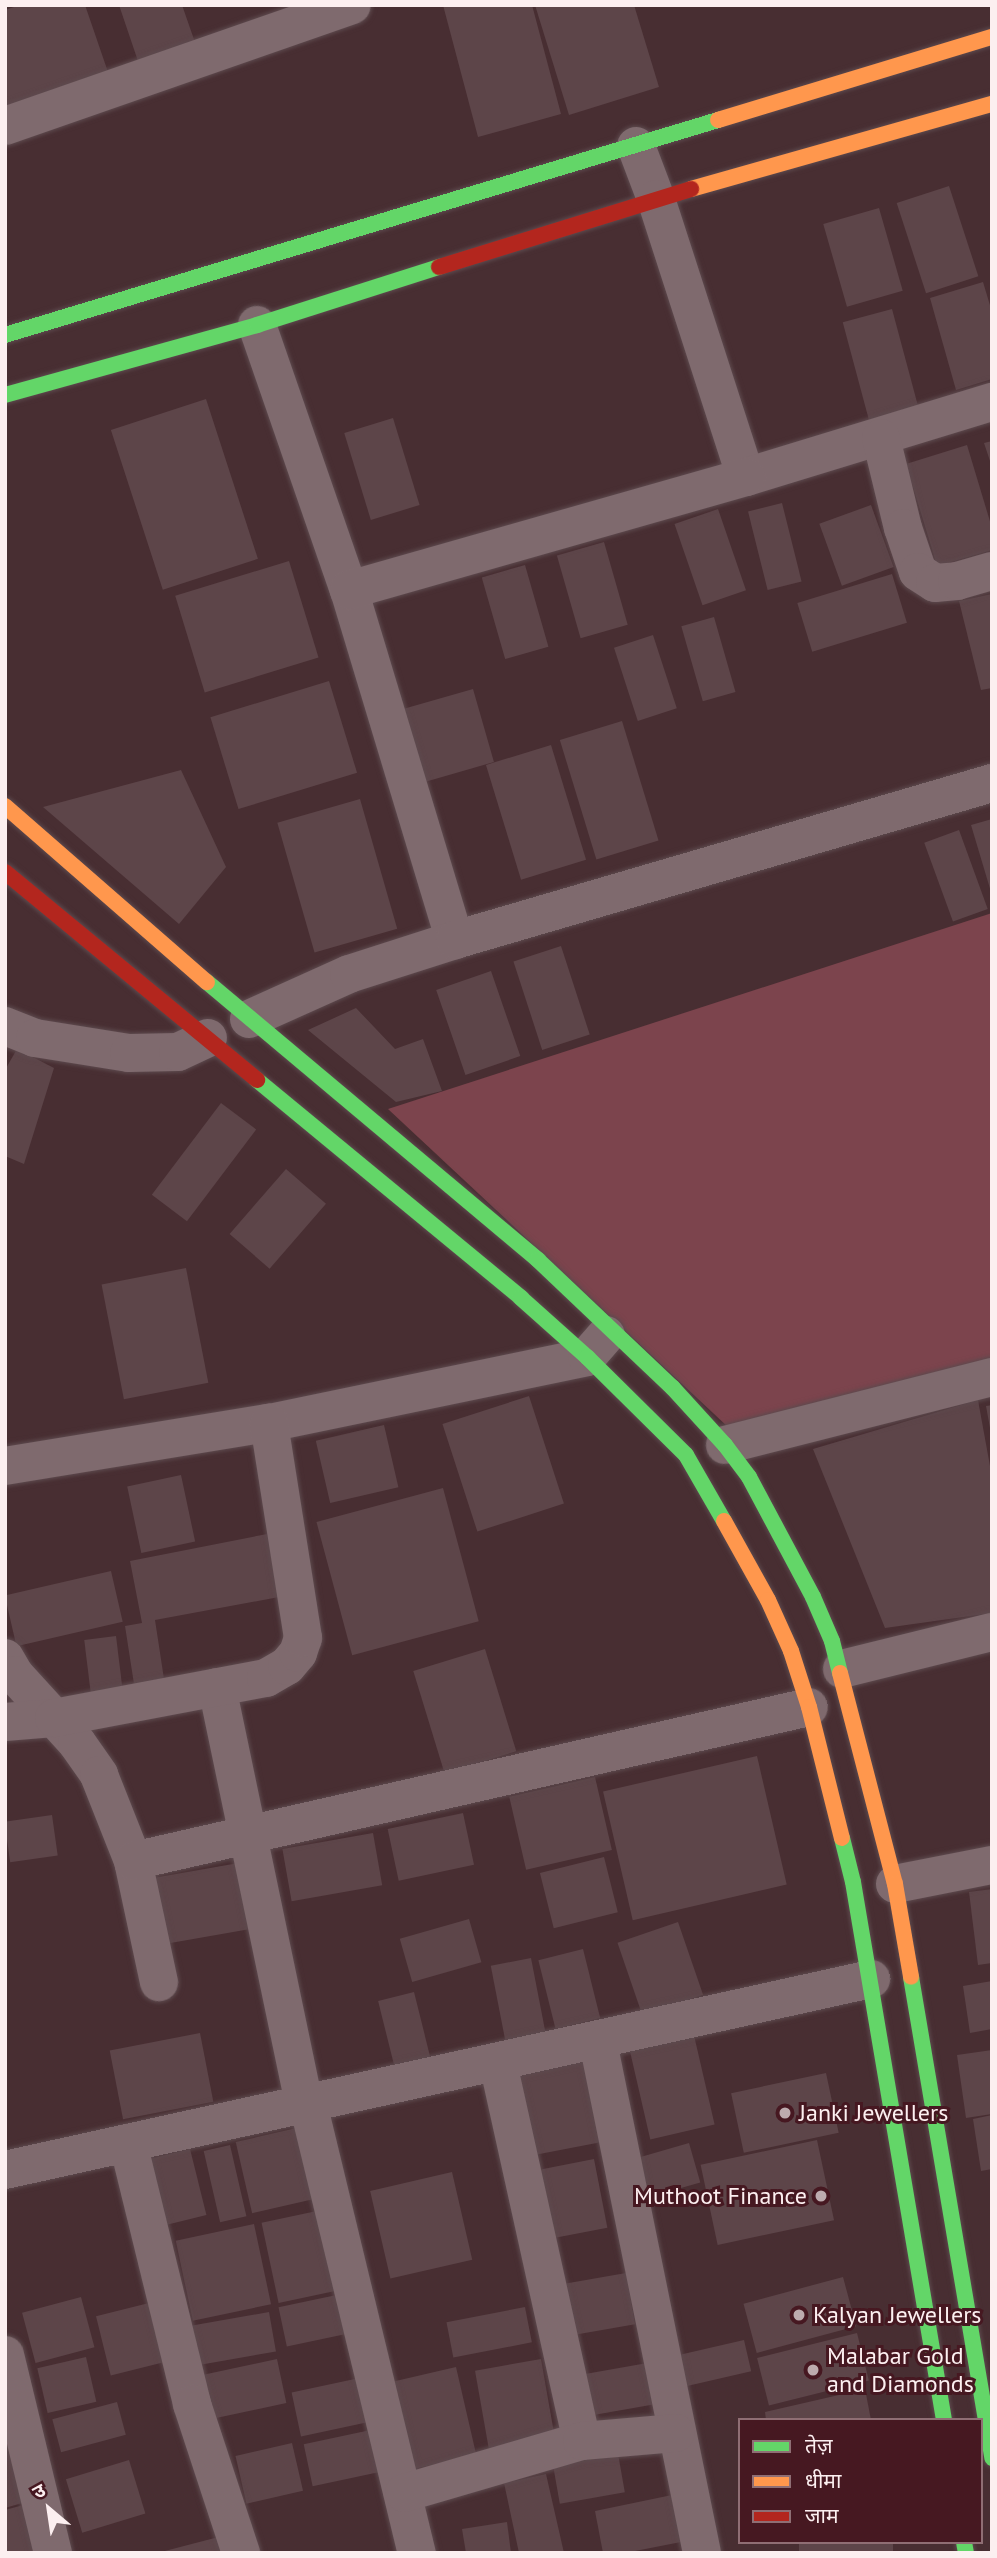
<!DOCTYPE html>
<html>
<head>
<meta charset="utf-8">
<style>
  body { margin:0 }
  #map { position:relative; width:997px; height:2558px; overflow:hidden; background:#482e32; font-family:"PT Sans","Noto Sans Devanagari",sans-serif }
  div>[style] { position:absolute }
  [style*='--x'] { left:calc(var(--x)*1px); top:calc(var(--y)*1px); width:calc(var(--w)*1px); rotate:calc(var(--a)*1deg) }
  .green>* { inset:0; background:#7c444d }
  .building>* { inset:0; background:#5d4549; transform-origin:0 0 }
  .roads { filter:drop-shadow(0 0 2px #5d4a4e) drop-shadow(0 0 2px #5d4a4e) }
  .street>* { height:38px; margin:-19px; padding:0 19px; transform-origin:19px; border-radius:19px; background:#7f6a6e }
  .fast>* { height:16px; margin:-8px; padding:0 8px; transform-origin:8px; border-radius:8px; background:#63d668 }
  .slow>* { height:16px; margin:-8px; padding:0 8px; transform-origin:8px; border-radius:8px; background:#ff974d }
  .jam>* { height:16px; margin:-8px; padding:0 8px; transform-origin:8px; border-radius:8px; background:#b3261e }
  .dots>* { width:19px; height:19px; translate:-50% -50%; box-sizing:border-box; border:4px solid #461821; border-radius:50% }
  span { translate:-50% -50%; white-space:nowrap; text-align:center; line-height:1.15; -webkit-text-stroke:6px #461821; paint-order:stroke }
  .poi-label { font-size:24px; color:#fceff0 }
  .left { translate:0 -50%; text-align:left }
  .right { translate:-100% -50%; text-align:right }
  .frame { position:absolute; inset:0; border:7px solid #fceff0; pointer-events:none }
  .legend { position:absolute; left:738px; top:2418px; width:245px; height:126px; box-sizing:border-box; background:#461821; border:2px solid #8f6e74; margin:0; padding:9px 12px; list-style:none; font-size:21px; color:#fceff0 }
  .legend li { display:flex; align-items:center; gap:14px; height:35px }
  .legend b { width:35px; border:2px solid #8f6e74 }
  .north { position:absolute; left:14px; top:2474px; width:70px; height:70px; -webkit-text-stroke:5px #461821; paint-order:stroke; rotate:331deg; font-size:19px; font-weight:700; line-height:28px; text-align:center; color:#fceff0 }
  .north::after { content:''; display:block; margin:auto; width:24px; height:32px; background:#fceff0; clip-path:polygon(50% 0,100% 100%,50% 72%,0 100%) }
</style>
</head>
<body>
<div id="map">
  <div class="green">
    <div style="clip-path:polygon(992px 913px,992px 1374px,744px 1442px,388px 1109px)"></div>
  </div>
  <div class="building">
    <div style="clip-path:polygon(20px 5px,85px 5px,109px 75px,5px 109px,5px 10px)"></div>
    <div style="clip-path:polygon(119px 5px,182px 5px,198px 51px,141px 70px)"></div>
    <div style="clip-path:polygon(443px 5px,532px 5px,561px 114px,478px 137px)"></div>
    <div style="clip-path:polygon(535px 5px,634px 5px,659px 87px,569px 115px)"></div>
    <div style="left:949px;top:186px;width:95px;height:55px;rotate:72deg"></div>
    <div style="left:879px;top:208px;width:86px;height:58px;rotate:74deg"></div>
    <div style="clip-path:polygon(983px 282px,992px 312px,992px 379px,956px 390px,930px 298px)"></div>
    <div style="left:892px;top:309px;width:101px;height:51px;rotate:75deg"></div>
    <div style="left:206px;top:399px;width:168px;height:100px;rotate:72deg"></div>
    <div style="left:393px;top:418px;width:91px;height:51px;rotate:73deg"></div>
    <div style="clip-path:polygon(992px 441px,992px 464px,991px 464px,984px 443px)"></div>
    <div style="clip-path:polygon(967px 445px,992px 528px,992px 550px,937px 566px,906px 464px)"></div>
    <div style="left:782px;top:503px;width:81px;height:35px;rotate:76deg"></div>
    <div style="left:871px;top:505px;width:66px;height:55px;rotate:70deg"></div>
    <div style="left:718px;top:509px;width:86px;height:46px;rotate:71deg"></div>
    <div style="left:604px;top:542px;width:86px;height:49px;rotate:74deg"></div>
    <div style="left:289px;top:561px;width:101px;height:119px;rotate:73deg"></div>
    <div style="left:525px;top:565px;width:85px;height:45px;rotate:74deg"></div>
    <div style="left:892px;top:574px;width:51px;height:99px;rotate:73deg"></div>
    <div style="clip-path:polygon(992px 594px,992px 688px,981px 690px,959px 601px)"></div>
    <div style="left:714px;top:617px;width:78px;height:34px;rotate:74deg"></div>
    <div style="left:653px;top:635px;width:77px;height:41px;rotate:72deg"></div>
    <div style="left:329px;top:681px;width:96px;height:124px;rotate:73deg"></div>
    <div style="left:473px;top:689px;width:76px;height:81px;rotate:74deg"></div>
    <div style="left:622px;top:721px;width:125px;height:65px;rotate:73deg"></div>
    <div style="left:551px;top:745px;width:120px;height:68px;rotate:73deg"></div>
    <div style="clip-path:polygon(181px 770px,226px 867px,179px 924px,43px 807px)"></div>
    <div style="left:360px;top:799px;width:135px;height:86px;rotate:74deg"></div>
    <div style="clip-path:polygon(992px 819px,992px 891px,991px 892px,971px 825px)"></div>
    <div style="left:959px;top:830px;width:84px;height:37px;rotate:70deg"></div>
    <div style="left:561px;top:946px;width:93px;height:50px;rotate:72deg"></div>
    <div style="left:491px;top:971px;width:90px;height:58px;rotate:71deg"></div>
    <div style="clip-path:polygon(356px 1008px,395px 1049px,423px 1039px,442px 1091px,396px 1102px,308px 1030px)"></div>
    <div style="clip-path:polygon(17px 1049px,54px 1068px,24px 1164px,5px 1156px,5px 1070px)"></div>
    <div style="left:221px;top:1103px;width:44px;height:115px;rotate:37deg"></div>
    <div style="left:286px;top:1169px;width:53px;height:86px;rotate:41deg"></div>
    <div style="left:186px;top:1268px;width:117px;height:86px;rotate:79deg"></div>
    <div style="left:529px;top:1396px;width:113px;height:91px;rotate:72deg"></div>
    <div style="clip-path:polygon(978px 1400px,992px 1477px,992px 1613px,885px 1628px,813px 1449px)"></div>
    <div style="clip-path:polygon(992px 1405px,992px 1428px,990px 1428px,986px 1406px)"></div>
    <div style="left:384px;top:1425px;width:64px;height:70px;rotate:77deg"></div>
    <div style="left:181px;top:1475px;width:68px;height:55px;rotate:78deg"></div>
    <div style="left:443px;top:1488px;width:138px;height:131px;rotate:75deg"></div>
    <div style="clip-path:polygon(267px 1534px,279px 1597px,155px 1620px,166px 1692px,136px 1697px,125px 1626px,142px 1623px,130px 1561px)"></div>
    <div style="left:111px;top:1571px;width:52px;height:109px;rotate:77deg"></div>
    <div style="left:116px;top:1636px;width:63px;height:32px;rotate:83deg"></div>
    <div style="left:485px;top:1649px;width:107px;height:75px;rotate:73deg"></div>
    <div style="left:757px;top:1756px;width:132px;height:158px;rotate:77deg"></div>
    <div style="left:595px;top:1777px;width:75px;height:88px;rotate:77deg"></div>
    <div style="left:463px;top:1813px;width:53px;height:77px;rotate:78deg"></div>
    <div style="left:52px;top:1815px;width:41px;height:48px;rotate:82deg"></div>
    <div style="left:373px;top:1833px;width:53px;height:92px;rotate:80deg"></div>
    <div style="left:604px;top:1857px;width:57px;height:66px;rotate:76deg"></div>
    <div style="left:250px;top:1861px;width:67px;height:107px;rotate:80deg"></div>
    <div style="clip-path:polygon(992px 1889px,992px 1963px,978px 1965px,969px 1892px)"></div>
    <div style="left:469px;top:1919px;width:45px;height:72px;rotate:74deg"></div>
    <div style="left:678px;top:1922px;width:77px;height:64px;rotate:71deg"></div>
    <div style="left:583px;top:1949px;width:71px;height:46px;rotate:76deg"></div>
    <div style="left:531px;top:1958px;width:78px;height:41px;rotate:79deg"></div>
    <div style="clip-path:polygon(992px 1981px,992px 2029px,970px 2033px,963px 1986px)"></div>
    <div style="left:414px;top:1992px;width:68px;height:37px;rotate:76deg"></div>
    <div style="left:693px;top:2031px;width:96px;height:66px;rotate:77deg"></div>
    <div style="left:200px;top:2033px;width:70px;height:92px;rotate:79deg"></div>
    <div style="clip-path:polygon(992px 2050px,992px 2114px,966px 2118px,957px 2055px)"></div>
    <div style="left:588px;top:2057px;width:86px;height:70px;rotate:79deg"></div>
    <div style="left:826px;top:2073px;width:61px;height:97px;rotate:78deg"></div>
    <div style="clip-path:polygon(992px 2115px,992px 2169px,981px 2171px,973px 2119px)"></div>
    <div style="left:301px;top:2127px;width:73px;height:67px;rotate:77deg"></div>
    <div style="left:817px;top:2140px;width:82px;height:119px;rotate:78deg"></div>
    <div style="left:689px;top:2143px;width:41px;height:54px;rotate:74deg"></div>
    <div style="left:230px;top:2145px;width:73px;height:27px;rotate:77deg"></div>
    <div style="left:190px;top:2149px;width:68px;height:47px;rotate:76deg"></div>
    <div style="left:594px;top:2159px;width:70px;height:57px;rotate:79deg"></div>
    <div style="left:452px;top:2172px;width:90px;height:84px;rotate:77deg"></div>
    <div style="left:331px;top:2208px;width:82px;height:71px;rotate:78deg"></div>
    <div style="left:254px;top:2224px;width:82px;height:80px;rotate:78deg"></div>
    <div style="left:626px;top:2273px;width:52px;height:61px;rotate:80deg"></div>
    <div style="left:843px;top:2277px;width:51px;height:103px;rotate:75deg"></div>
    <div style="left:346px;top:2293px;width:40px;height:69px;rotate:78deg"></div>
    <div style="left:81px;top:2297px;width:52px;height:61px;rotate:75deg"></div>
    <div style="left:161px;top:2300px;width:61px;height:67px;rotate:76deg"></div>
    <div style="left:525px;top:2307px;width:36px;height:80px;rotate:79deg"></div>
    <div style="left:269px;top:2312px;width:40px;height:78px;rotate:80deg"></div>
    <div style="left:857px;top:2333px;width:49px;height:103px;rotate:76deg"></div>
    <div style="left:744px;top:2340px;width:32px;height:78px;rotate:77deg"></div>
    <div style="left:86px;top:2357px;width:46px;height:50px;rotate:77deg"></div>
    <div style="left:277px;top:2359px;width:45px;height:86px;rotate:78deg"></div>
    <div style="left:541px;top:2359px;width:85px;height:67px;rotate:80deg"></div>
    <div style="left:653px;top:2362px;width:42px;height:79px;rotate:80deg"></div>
    <div style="left:456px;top:2367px;width:90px;height:63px;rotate:77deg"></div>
    <div style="left:364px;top:2377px;width:45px;height:74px;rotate:78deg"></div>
    <div style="clip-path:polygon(865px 2389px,871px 2420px,766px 2420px,765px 2412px)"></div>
    <div style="left:117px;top:2402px;width:34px;height:67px;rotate:75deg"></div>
    <div style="left:380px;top:2428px;width:43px;height:78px;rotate:78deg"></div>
    <div style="left:292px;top:2443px;width:49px;height:58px;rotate:77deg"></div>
    <div style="clip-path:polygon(21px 2444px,36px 2499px,5px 2508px,5px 2448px)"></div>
    <div style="left:617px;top:2448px;width:45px;height:66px;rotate:80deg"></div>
    <div style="left:129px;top:2460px;width:56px;height:66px;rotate:73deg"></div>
    <div style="clip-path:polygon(546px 2474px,564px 2553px,519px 2553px,504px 2483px)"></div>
    <div style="clip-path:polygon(672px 2495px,681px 2542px,625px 2553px,603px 2553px,595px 2511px)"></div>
    <div style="clip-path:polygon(27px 2504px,41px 2553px,5px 2553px,5px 2510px)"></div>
    <div style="clip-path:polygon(507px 2522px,511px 2553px,466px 2553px,462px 2529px)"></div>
    <div style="clip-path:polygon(230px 2534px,235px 2553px,161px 2553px,161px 2552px)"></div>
    <div style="left:799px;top:2542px;width:94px;height:11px"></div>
  </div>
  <div class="roads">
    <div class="street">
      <div style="--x:5;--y:126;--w:367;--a:-19.2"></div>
      <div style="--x:636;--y:146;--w:57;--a:69.3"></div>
      <div style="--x:656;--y:199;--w:292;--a:72.1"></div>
      <div style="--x:746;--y:477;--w:257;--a:-17"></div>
      <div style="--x:257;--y:325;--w:281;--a:70.9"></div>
      <div style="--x:349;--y:590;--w:366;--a:73.2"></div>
      <div style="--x:881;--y:438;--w:93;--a:76.3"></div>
      <div style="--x:903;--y:528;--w:46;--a:71.2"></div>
      <div style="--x:918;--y:572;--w:20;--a:33"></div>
      <div style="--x:935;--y:583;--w:22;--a:-5"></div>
      <div style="--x:957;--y:581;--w:36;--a:-16"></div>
      <div style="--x:349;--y:590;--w:413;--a:-15.9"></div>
      <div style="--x:249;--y:1019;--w:110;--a:-24.2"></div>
      <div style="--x:349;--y:974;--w:111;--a:-17.8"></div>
      <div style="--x:455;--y:940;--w:559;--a:-16.3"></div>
      <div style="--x:5;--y:1026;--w:32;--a:22"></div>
      <div style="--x:35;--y:1038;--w:95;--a:9.1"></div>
      <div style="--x:129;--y:1053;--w:49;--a:-1.2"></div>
      <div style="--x:178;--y:1052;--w:33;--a:-25"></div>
      <div style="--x:725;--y:1445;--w:276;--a:-14.3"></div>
      <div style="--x:5;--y:1466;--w:267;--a:-9.3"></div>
      <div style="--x:269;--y:1423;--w:325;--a:-11.7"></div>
      <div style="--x:587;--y:1357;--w:29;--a:-49"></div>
      <div style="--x:5;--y:1658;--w:20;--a:60"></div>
      <div style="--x:15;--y:1675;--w:92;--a:47.6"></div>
      <div style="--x:77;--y:1743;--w:39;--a:55"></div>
      <div style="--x:99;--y:1775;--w:92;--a:68.4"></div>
      <div style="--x:133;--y:1861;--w:124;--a:77.9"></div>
      <div style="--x:842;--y:1669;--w:154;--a:-13.9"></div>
      <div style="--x:217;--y:1687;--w:427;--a:78.2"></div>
      <div style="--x:304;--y:2105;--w:13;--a:58"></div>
      <div style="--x:311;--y:2116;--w:450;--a:76.4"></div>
      <div style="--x:5;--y:1722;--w:49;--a:-4.7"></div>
      <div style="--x:54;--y:1718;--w:216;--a:-10.7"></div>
      <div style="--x:266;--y:1678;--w:24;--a:-30"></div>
      <div style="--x:287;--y:1666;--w:17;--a:-50"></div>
      <div style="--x:298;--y:1653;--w:16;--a:-72"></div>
      <div style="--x:303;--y:1638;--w:218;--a:-99"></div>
      <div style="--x:133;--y:1861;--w:693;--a:-12.83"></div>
      <div style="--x:895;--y:1884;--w:99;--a:-11.1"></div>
      <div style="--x:598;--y:2042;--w:521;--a:78.5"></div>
      <div style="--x:498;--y:2063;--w:387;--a:77.5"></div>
      <div style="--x:128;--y:2143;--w:269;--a:76.2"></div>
      <div style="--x:192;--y:2404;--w:157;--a:71.8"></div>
      <div style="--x:5;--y:2170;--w:887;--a:-12.44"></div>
      <div style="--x:5;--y:2355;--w:204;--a:76.4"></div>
      <div style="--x:404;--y:2493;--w:185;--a:-16.3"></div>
      <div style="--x:582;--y:2441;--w:94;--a:-4.9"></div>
    </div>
    <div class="fast">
      <div style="--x:5;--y:335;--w:745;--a:-16.78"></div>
      <div style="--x:5;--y:395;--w:262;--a:-15.5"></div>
      <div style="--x:257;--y:325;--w:191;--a:-17.7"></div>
      <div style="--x:207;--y:982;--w:432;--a:40"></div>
      <div style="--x:538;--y:1260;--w:185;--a:43.5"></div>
      <div style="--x:672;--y:1387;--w:79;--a:47.6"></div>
      <div style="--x:725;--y:1445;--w:40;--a:53"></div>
      <div style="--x:749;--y:1477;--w:136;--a:61.9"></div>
      <div style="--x:813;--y:1597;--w:48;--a:66.6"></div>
      <div style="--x:832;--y:1641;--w:33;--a:76"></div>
      <div style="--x:257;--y:1080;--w:342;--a:39.5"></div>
      <div style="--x:521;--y:1298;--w:89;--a:41.8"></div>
      <div style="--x:587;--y:1357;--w:139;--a:44.7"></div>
      <div style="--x:686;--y:1455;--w:76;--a:60.1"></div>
      <div style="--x:842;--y:1838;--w:45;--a:76"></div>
      <div style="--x:853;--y:1882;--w:546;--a:80.4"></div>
      <div style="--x:911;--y:1977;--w:488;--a:80.4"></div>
      <div style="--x:964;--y:2542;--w:11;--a:80"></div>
    </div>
    <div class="slow">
      <div style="--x:718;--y:120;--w:286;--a:-16.9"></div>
      <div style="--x:691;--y:189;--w:313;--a:-15.8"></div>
      <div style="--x:5;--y:806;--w:268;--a:41.1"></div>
      <div style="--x:724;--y:1521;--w:90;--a:60.9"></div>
      <div style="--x:768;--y:1600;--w:56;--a:65.7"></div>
      <div style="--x:791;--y:1651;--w:59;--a:72.2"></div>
      <div style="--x:809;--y:1707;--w:135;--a:75.9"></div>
      <div style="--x:840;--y:1673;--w:218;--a:75.4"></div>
      <div style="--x:895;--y:1884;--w:94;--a:80.2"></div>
    </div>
    <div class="jam">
      <div style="--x:439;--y:267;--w:264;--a:-17.2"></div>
      <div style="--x:5;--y:872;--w:327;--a:39.5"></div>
    </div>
  </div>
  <div class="dots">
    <div style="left:785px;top:2113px;background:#bdabae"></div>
    <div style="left:821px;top:2196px;background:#bdabae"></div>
    <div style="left:799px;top:2315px;background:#bdabae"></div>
    <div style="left:813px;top:2370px;background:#bdabae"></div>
  </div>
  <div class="poi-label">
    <span class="left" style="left:799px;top:2113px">Janki Jewellers</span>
    <span class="right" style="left:807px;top:2196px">Muthoot Finance</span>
    <span class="left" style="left:813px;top:2315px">Kalyan Jewellers</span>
    <span class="left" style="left:827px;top:2370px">Malabar Gold<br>and Diamonds</span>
  </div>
  <div class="frame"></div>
  <ul class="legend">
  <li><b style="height:9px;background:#63d668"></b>तेज़</li>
  <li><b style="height:9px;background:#ff974d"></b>धीमा</li>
  <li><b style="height:9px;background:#b3261e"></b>जाम</li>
  </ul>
  <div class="north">उ</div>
</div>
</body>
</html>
